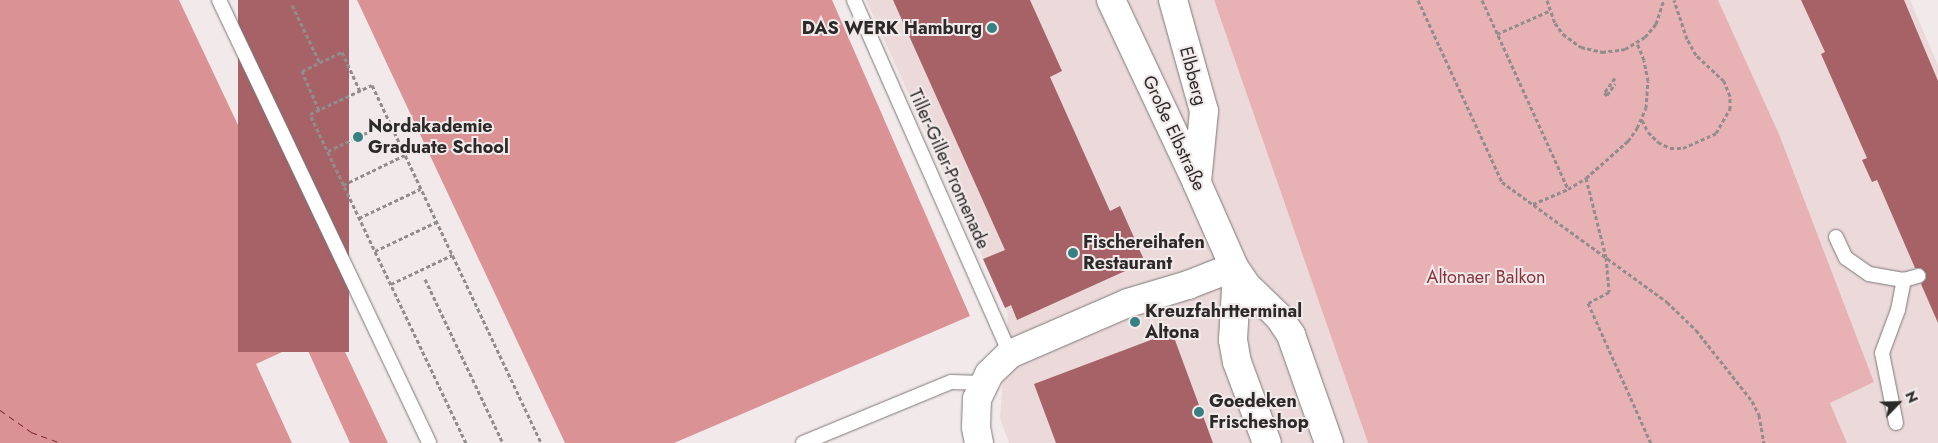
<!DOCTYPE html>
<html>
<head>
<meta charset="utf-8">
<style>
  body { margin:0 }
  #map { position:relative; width:1938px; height:443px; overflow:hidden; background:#f2eaea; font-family:Jost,sans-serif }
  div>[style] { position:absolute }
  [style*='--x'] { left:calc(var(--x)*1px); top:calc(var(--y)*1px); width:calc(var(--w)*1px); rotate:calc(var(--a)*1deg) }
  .built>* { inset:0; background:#ecdadb }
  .green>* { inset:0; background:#e8b1b3 }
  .water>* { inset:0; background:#da9295 }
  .pier>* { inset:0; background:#f2eaea }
  .ferry>* { height:1px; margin-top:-0.5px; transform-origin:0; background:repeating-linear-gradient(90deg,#812b36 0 6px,transparent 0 11px) }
  .building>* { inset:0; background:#a66266; transform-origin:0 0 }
  .path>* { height:3px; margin-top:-1.5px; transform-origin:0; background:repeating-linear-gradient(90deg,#928d8d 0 4px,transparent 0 6.5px) }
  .roads { filter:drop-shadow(0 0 1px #7e7777) drop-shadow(0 0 1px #7e7777) }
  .lane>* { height:14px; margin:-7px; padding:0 7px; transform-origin:7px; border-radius:7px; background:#fff }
  .street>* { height:28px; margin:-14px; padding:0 14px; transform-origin:14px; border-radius:14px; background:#fff }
  .secondary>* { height:28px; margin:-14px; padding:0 14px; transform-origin:14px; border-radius:14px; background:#fff }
  .dots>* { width:14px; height:14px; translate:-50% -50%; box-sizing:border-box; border:2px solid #f2eaea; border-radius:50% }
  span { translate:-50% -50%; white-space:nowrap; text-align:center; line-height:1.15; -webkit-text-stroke:4px #f2eaea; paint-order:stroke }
  .poi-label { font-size:18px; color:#2c2929; font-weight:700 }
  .right { translate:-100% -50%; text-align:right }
  .left { translate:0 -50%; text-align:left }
  .street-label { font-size:18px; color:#2c2929 }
  .park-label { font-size:18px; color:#89333d }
  .north { position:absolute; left:1873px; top:378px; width:50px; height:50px; -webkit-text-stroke:4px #f2eaea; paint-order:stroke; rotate:66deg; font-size:14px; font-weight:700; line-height:20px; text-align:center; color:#2c2929 }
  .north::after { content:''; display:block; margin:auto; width:18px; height:22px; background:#2c2929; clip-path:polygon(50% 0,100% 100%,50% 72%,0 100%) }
</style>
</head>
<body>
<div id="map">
  <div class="built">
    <div style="clip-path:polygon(866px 0,1214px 0,1368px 443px,1009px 443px,1000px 418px,1008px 313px)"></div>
    <div style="clip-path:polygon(1718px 0,1910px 0,1938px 65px,1938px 443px,1847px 443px,1830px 403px,1874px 382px,1779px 134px)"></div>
  </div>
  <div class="green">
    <div style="clip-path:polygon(1214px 0,1718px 0,1779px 134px,1874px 382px,1830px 403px,1847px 443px,1368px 443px)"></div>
  </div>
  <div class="water">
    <div style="clip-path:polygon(0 0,179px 0,388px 443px,0 443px)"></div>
    <div style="clip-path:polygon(357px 0,832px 0,970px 316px,674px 443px,565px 443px)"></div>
  </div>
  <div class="pier">
    <div style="clip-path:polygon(304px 342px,350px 443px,292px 443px,256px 364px)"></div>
  </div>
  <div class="ferry">
    <div style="--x:0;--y:410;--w:38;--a:35"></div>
    <div style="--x:31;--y:432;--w:32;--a:20"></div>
  </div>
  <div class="building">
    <div style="left:238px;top:0;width:111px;height:352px"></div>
    <div style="clip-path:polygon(893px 0,1030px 0,1062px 71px,1050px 77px,1110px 211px,1120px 206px,1145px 262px,1017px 320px,1011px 305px,1005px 308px,983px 259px,1005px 250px)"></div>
    <div style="clip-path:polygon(1801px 0,1904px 0,1938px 81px,1938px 323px,1921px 284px,1926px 279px,1926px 273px,1921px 268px,1915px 268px,1877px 180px,1872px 182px,1862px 160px,1867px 158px,1821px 54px,1825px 52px)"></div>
    <div style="clip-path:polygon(1172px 332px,1213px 443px,1056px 443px,1034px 384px)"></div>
  </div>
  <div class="path">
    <div style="--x:1418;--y:0;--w:200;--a:65.2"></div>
    <div style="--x:1502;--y:182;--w:204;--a:36"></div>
    <div style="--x:1667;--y:302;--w:40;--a:44"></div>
    <div style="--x:1696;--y:330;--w:90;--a:51.7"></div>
    <div style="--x:1752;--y:401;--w:16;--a:63"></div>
    <div style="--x:1759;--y:415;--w:28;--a:80"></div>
    <div style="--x:1482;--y:0;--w:208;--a:65.5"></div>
    <div style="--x:1547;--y:0;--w:24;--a:71"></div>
    <div style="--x:1555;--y:23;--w:14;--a:54"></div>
    <div style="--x:1563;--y:34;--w:22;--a:36"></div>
    <div style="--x:1581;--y:47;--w:22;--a:13"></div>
    <div style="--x:1602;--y:52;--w:23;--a:-7"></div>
    <div style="--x:1625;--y:49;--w:23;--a:-31"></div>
    <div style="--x:1645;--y:37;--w:17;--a:-50"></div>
    <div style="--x:1656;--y:24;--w:25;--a:-72"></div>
    <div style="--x:292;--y:5;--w:64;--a:64.2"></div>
    <div style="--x:1497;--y:34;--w:57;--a:-23.9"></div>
    <div style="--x:1615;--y:78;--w:19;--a:126"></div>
    <div style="--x:1604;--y:93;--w:4;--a:34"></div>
    <div style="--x:1607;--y:95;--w:14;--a:-54"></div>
    <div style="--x:319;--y:110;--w:43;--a:-113.6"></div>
    <div style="--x:302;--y:71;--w:44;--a:-25.4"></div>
    <div style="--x:342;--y:52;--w:43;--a:65.2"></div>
    <div style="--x:1642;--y:120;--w:13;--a:63"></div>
    <div style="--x:1648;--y:132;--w:14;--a:45"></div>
    <div style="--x:1658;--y:142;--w:13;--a:27"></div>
    <div style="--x:1670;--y:148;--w:13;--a:0"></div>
    <div style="--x:1683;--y:148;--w:36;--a:-24"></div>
    <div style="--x:1716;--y:133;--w:28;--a:-60"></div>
    <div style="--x:1730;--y:109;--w:13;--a:-90"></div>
    <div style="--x:1730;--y:96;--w:16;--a:-112"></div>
    <div style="--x:1724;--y:81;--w:38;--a:-137"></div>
    <div style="--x:1696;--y:55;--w:18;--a:-119"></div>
    <div style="--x:1687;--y:39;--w:41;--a:-108.4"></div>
    <div style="--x:328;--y:151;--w:68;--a:-25.4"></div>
    <div style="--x:1586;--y:178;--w:81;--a:75.8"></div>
    <div style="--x:1606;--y:257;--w:35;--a:85"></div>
    <div style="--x:1609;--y:292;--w:24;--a:152"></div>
    <div style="--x:1588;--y:303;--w:154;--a:65.8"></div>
    <div style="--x:343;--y:185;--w:69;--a:-25.8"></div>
    <div style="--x:1533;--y:204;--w:38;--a:-23"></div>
    <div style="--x:1568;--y:189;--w:21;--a:-31"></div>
    <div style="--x:1586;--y:178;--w:56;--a:-41.4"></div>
    <div style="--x:1628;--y:141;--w:16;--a:-55"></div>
    <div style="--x:1637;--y:128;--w:22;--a:-66"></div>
    <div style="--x:1646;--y:108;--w:27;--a:-86"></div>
    <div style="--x:1648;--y:81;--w:21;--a:-101"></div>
    <div style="--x:1644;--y:60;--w:18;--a:-112"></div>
    <div style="--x:359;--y:218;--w:68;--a:-25.4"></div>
    <div style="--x:375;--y:251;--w:68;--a:-25.4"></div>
    <div style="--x:425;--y:279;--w:182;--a:64.6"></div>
    <div style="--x:391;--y:284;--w:68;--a:-25.4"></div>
    <div style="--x:466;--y:443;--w:364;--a:-115.4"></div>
    <div style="--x:310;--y:114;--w:68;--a:-25.1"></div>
    <div style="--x:372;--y:85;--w:396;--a:64.7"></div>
  </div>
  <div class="roads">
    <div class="lane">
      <div style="--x:219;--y:0;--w:490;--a:64.6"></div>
      <div style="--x:854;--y:0;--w:387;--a:66.2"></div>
      <div style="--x:1836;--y:237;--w:23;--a:65"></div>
      <div style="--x:1846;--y:258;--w:28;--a:35"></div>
      <div style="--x:1869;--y:274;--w:36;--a:10"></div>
      <div style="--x:1904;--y:280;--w:15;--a:-16"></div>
      <div style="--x:1896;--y:423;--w:71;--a:-101.3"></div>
      <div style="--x:1882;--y:353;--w:46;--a:-69.6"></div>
      <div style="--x:1898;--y:310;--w:31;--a:-79"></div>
      <div style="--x:803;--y:443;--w:160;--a:-22.4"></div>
      <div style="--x:951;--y:382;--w:32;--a:2"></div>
    </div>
    <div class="street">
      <div style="--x:1173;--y:0;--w:115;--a:74.4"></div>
      <div style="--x:1204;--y:111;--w:72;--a:95.6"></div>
      <div style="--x:979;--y:443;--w:16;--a:-101"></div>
      <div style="--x:976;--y:427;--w:28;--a:-88"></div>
      <div style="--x:977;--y:399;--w:28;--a:-64"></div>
      <div style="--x:989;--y:374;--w:29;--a:-44"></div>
      <div style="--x:1010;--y:354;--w:129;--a:-23.4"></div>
      <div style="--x:1128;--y:303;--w:63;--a:-16.7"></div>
      <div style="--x:1188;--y:285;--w:49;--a:-21.4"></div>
    </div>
    <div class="secondary">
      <div style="--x:1111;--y:0;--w:202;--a:64.8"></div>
      <div style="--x:1197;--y:183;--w:92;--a:66.2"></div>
      <div style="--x:1234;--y:267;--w:23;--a:56"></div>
      <div style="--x:1247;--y:286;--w:45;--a:44.1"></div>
      <div style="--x:1279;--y:317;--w:22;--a:56"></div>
      <div style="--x:1291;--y:335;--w:114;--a:70.6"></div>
      <div style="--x:1234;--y:267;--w:22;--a:85"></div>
      <div style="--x:1236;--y:289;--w:51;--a:93.4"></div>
      <div style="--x:1233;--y:340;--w:22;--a:80"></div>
      <div style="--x:1237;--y:362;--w:86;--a:69.7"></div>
    </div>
  </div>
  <div class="dots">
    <div style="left:992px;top:28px;background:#388182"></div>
    <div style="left:358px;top:137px;background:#388182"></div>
    <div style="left:1073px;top:253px;background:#388182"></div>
    <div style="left:1135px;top:322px;background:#388182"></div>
    <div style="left:1199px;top:412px;background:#388182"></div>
  </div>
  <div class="poi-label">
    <span class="right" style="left:982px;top:28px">DAS WERK Hamburg</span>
    <span class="left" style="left:368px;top:137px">Nordakademie<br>Graduate School</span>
    <span class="left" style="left:1083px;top:253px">Fischereihafen<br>Restaurant</span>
    <span class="left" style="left:1145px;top:322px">Kreuzfahrtterminal<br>Altona</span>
    <span class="left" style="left:1209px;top:412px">Goedeken<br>Frischeshop</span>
  </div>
  <div class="street-label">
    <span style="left:1193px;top:76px;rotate:75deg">Elbberg</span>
    <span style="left:1174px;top:133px;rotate:65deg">Große Elbstraße</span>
    <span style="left:949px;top:169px;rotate:66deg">Tiller-Giller-Promenade</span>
  </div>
  <div class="park-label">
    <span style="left:1486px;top:277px">Altonaer Balkon</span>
  </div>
  <div class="north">N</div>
</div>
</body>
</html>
